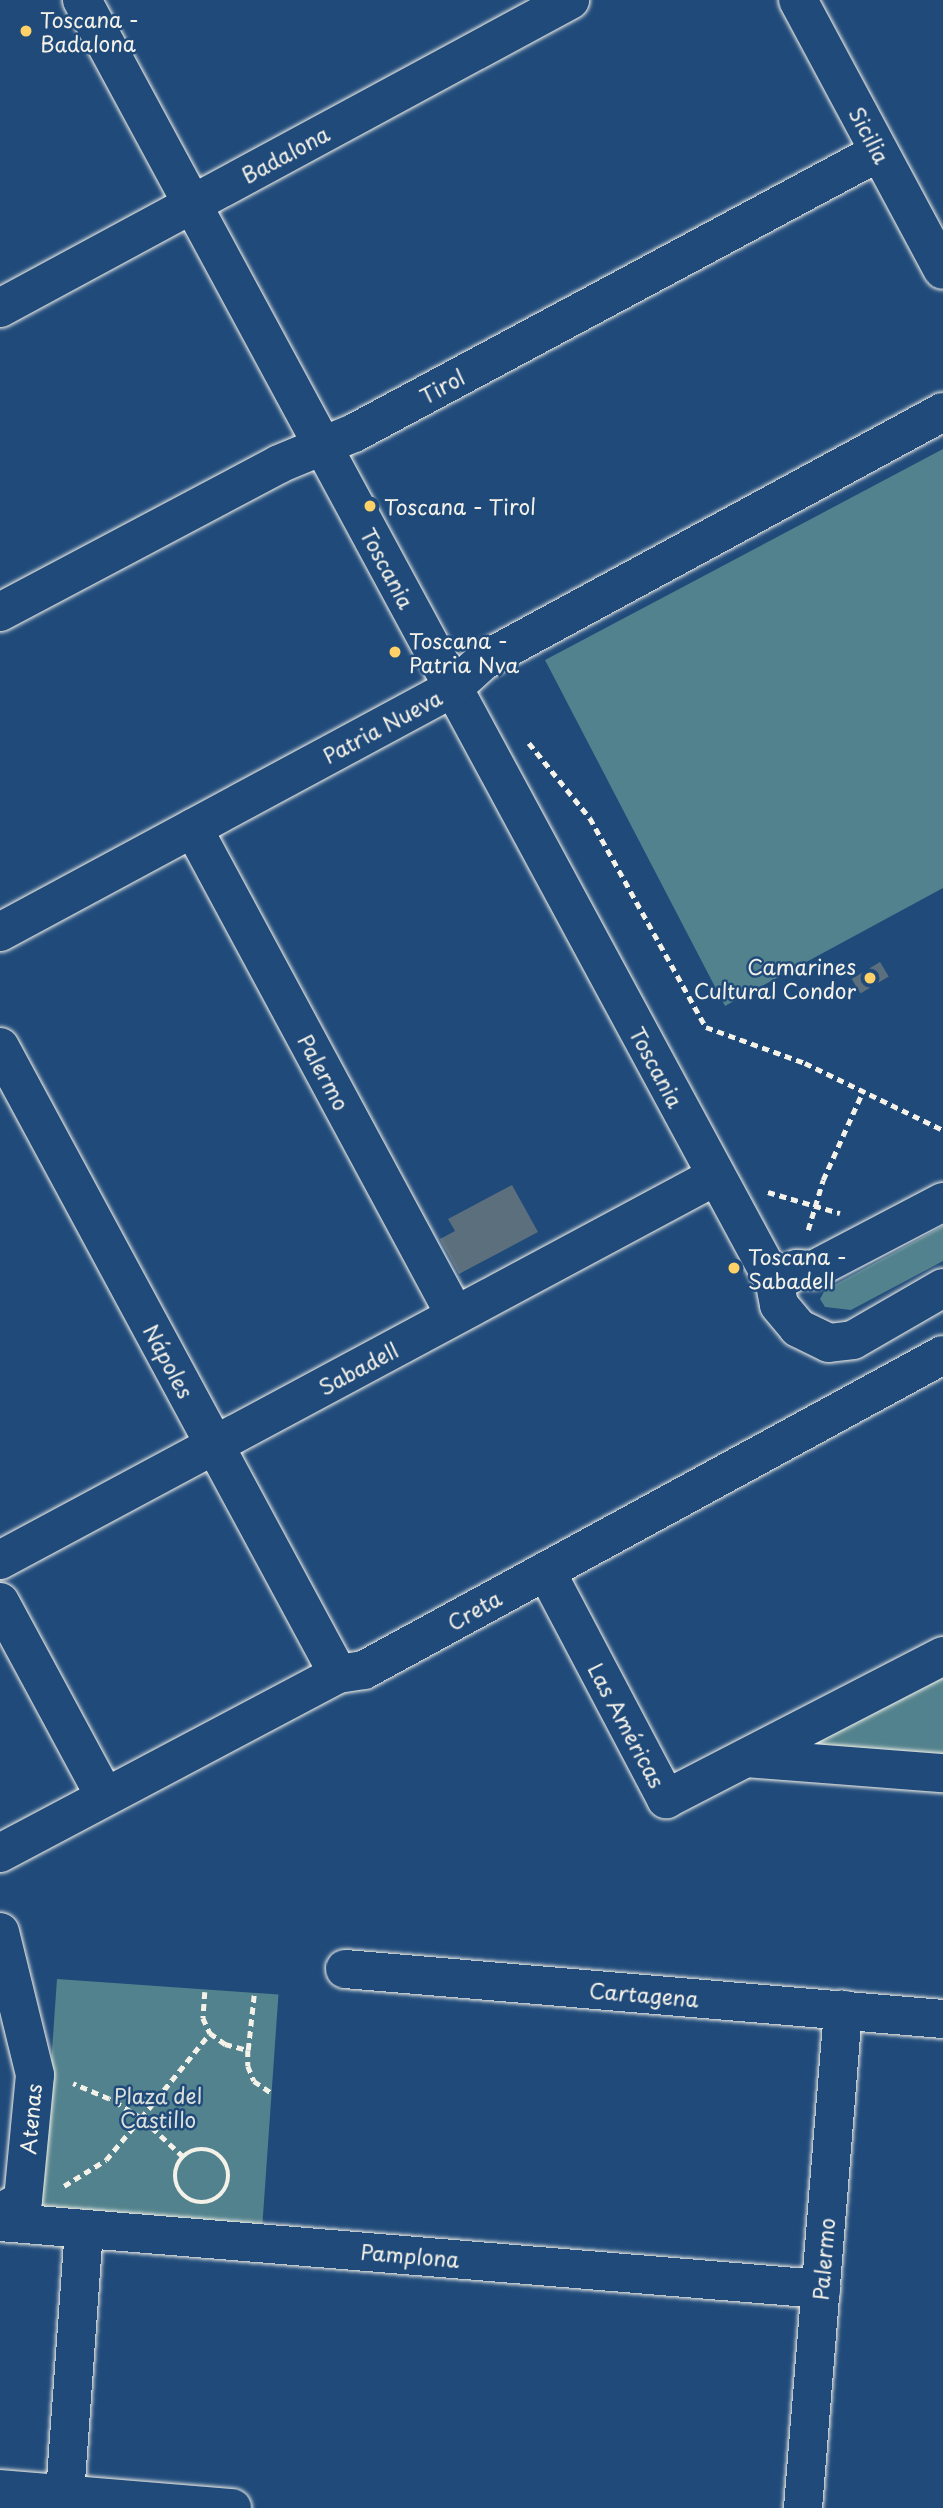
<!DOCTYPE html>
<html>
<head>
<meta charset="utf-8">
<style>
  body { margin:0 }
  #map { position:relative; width:943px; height:2508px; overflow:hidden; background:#1f4a7a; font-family:"Playpen Sans",sans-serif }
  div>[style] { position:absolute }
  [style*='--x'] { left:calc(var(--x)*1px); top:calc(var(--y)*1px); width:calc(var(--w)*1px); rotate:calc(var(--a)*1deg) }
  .green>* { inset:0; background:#52828d; transform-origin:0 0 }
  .building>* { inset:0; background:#5c6f7d; transform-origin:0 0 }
  .path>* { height:4.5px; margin-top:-2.25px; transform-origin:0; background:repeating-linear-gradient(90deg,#f4f1e8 0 7px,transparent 0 12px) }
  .path>.ring { margin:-2.25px; padding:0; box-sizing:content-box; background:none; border:4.5px solid #f4f1e8; border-radius:50% }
  .roads { filter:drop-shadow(0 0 2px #f4f1e8) drop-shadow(0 0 2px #f4f1e8) }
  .street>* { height:38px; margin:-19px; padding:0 19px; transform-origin:19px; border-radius:19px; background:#1f4a7a }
  .dots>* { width:19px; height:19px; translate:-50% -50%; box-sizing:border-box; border:4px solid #1f4a7a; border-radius:50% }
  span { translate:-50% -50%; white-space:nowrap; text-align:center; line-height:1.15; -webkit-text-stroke:5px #1f4a7a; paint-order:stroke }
  .poi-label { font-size:21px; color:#f4f1e8 }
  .left { translate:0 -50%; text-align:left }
  .right { translate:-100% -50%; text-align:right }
  .street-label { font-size:21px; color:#f4f1e8 }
  .park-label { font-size:21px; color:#dce0da }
</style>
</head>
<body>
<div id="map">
  <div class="green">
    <div style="clip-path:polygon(943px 449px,943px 888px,725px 1006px,545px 660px)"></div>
    <div style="clip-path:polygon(943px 1226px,943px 1261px,851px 1310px,825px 1307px,820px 1299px,825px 1290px)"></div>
    <div style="clip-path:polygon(943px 1672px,943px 1758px,809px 1744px)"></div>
    <div style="left:57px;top:1979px;width:222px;height:233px;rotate:4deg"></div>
  </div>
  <div class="building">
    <div style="left:880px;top:962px;width:17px;height:33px;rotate:59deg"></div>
    <div style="clip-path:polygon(512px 1185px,538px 1232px,459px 1274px,440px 1239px,455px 1231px,448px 1219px)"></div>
  </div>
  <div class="path">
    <div style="--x:529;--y:743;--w:97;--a:50.9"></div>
    <div style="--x:590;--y:818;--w:239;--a:61"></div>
    <div style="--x:706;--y:1027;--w:105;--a:20"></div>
    <div style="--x:805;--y:1063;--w:153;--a:25.9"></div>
    <div style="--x:768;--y:1192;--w:75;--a:16.3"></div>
    <div style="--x:808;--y:1230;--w:52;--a:-73.3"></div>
    <div style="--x:823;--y:1180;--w:98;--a:-65.8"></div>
    <div style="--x:205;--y:1992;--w:26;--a:94"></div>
    <div style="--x:203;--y:2018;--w:17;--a:65"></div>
    <div style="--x:210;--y:2033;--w:19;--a:36"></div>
    <div style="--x:225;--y:2044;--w:24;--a:15"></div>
    <div style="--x:248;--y:2050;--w:55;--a:-83.8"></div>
    <div style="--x:248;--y:2050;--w:16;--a:90"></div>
    <div style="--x:248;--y:2066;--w:16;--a:68"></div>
    <div style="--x:254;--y:2081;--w:23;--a:34"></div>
    <div class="ring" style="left:175px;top:2149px;width:49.5px;height:49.5px"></div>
    <div style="--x:183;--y:2157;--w:57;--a:-137.1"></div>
    <div style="--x:141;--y:2118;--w:109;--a:-50.9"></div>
    <div style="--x:64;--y:2186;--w:49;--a:-31.8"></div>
    <div style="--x:106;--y:2160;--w:55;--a:-50.2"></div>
    <div style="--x:141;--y:2118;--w:37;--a:-149"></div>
    <div style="--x:109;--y:2099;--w:39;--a:-157"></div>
  </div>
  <div class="roads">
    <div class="street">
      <div style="--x:82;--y:0;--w:1459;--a:61.64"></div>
      <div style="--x:775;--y:1284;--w:21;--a:79"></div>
      <div style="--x:779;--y:1305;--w:30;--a:50"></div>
      <div style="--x:798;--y:1328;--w:34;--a:26"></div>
      <div style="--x:829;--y:1343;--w:24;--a:-7"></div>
      <div style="--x:853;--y:1340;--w:104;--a:-30"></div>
      <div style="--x:798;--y:0;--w:306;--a:61.8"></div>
      <div style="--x:0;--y:308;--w:648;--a:-28.38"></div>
      <div style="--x:0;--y:612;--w:316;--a:-27.9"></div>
      <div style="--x:279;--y:464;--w:81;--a:-22.5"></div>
      <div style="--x:354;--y:433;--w:595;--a:-28.16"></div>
      <div style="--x:193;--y:828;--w:553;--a:61.72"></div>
      <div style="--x:0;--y:932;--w:515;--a:-28.31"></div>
      <div style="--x:453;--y:688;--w:40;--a:-42"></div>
      <div style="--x:483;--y:661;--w:523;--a:-28.43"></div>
      <div style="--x:0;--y:1047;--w:712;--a:61.67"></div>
      <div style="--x:775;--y:1284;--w:27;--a:-34"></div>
      <div style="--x:797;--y:1269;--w:16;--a:4"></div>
      <div style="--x:813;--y:1270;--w:147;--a:-27.6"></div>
      <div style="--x:0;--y:1560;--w:812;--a:-28.21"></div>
      <div style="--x:546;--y:1571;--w:258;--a:62.2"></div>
      <div style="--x:666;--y:1799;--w:312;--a:-27.3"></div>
      <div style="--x:0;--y:1602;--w:221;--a:61.7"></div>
      <div style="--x:746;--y:1758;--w:198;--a:4.4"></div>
      <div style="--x:0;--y:1853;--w:382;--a:-27.9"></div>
      <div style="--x:338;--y:1674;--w:26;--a:-9"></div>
      <div style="--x:364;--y:1670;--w:659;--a:-28.55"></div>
      <div style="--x:0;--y:1932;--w:147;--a:76.2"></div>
      <div style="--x:35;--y:2075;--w:126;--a:95.5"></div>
      <div style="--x:23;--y:2200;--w:26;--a:151"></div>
      <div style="--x:345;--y:1969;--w:600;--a:4.78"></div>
      <div style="--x:0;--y:2222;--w:824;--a:4.67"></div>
      <div style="--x:0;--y:2489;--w:233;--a:4.7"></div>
      <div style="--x:64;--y:2508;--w:280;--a:-85.9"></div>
      <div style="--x:803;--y:2508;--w:500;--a:-85.4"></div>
    </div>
  </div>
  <div class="dots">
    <div style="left:26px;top:31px;background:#ffd166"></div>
    <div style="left:370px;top:506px;background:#ffd166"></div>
    <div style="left:395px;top:652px;background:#ffd166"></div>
    <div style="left:870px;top:978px;background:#ffd166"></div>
    <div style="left:734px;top:1268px;background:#ffd166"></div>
  </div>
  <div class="poi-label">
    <span class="left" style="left:40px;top:31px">Toscana -<br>Badalona</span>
    <span class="left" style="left:384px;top:506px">Toscana - Tirol</span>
    <span class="left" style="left:409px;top:652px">Toscana -<br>Patria Nva</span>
    <span class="right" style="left:856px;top:978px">Camarines<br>Cultural Condor</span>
    <span class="left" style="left:748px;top:1268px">Toscana -<br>Sabadell</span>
  </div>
  <div class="street-label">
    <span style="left:870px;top:135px;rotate:62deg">Sicilia</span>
    <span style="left:285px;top:154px;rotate:-28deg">Badalona</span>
    <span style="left:442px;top:386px;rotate:-28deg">Tirol</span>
    <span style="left:388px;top:568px;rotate:62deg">Toscania</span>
    <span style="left:382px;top:726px;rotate:-28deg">Patria Nueva</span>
    <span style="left:657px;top:1067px;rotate:62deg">Toscania</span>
    <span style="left:324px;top:1072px;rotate:62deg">Palermo</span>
    <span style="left:169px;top:1361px;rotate:62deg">Nápoles</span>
    <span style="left:358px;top:1368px;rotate:-28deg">Sabadell</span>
    <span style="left:474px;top:1610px;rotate:-29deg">Creta</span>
    <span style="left:627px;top:1725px;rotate:62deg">Las Américas</span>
    <span style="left:644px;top:1994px;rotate:5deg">Cartagena</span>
    <span style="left:30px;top:2119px;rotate:-85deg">Atenas</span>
    <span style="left:410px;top:2255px;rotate:5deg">Pamplona</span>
    <span style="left:823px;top:2259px;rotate:-85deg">Palermo</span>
  </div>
  <div class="park-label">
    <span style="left:158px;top:2107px">Plaza del<br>Castillo</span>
  </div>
</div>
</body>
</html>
